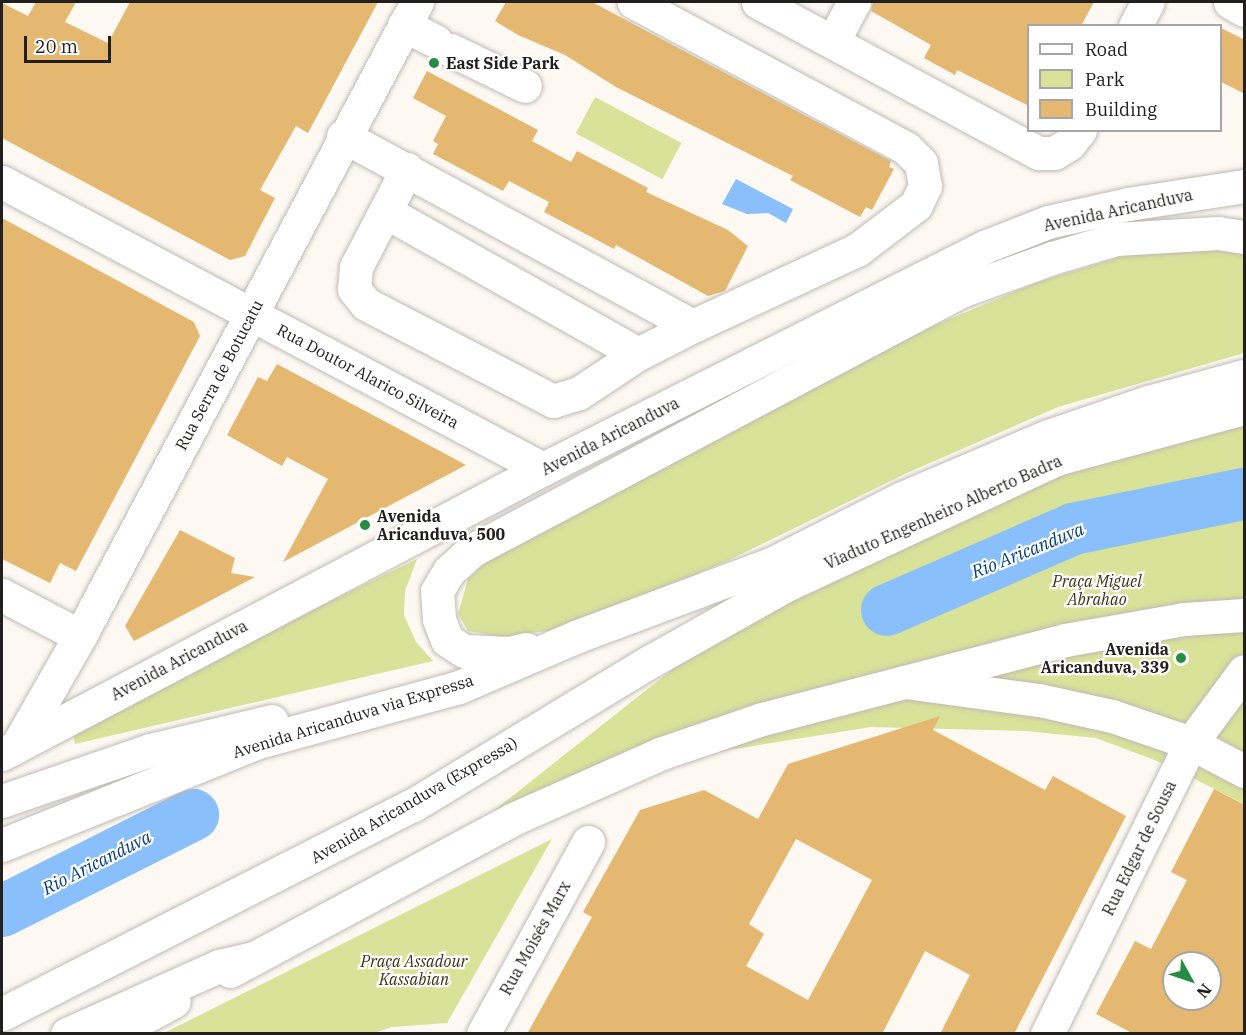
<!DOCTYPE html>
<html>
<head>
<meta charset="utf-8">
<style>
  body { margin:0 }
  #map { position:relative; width:1246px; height:1035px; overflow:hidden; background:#fdf9f2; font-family:"IBM Plex Serif",serif }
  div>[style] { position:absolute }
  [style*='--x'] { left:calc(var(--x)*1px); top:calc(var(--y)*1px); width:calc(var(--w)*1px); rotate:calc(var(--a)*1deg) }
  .green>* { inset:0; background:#d9e299; transform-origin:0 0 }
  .water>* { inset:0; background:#89bffb }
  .river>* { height:52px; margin:-26px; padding:0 26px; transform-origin:26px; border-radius:26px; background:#89bffb }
  .building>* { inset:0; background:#e4b871 }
  .roads { filter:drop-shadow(0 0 2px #bebab3) drop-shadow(0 0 2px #bebab3) }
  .minor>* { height:33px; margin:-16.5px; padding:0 16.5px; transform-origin:16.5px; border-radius:16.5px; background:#fff }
  .major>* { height:33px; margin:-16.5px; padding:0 16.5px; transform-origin:16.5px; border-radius:16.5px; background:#fff }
  .highway>* { height:33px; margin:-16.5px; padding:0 16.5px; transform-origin:16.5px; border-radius:16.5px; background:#fff }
  .dots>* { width:16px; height:16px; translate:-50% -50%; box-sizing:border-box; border:3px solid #fff; border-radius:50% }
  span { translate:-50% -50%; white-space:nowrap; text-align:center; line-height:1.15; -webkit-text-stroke:4.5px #fff; paint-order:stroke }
  .poi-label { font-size:16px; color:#22201e; font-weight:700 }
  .left { translate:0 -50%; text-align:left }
  .right { translate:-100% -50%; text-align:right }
  .street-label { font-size:16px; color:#22201e }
  .park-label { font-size:16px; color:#343715; font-style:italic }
  .water-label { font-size:18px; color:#074277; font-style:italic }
  .frame { position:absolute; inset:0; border:3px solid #22201e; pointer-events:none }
  .legend { position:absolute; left:1027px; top:24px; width:195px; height:108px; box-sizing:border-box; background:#fff; border:2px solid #a7a6a5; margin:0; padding:8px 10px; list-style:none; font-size:18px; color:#22201e }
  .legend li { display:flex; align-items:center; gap:12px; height:30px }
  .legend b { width:30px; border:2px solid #a7a6a5 }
  .north { position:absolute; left:1162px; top:951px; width:60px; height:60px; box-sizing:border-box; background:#fff; border:2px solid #a7a6a5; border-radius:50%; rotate:130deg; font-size:16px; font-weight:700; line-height:24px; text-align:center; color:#22201e }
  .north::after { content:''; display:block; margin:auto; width:21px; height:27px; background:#268c42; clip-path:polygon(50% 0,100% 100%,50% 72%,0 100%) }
  .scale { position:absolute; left:24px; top:36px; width:87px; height:27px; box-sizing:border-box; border:3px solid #22201e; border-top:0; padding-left:8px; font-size:18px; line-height:21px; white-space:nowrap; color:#22201e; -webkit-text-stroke:4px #fff; paint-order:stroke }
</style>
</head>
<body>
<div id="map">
  <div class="green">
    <div style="left:595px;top:97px;width:98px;height:41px;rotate:28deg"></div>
    <div style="clip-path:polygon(1244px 244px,1244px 353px,1058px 407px,907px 473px,723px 563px,561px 629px,502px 637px,468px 631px,458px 614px,468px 579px,489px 559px,921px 331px,1035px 283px,1149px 248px)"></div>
    <div style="clip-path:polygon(1244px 408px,1244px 804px,1165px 764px,1096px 738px,1025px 731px,871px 727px,679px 758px,401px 884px,812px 559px)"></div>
    <div style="clip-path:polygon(417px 559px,405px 591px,404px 615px,416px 642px,433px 661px,75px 744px,71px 727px)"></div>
    <div style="clip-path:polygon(552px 839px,447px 1023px,392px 1027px,371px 1034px,164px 1033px)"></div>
  </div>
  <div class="water">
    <div style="clip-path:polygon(736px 179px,793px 209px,786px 223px,768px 213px,747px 214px,722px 204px)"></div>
  </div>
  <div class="river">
    <div style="--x:887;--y:610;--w:203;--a:-23.5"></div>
    <div style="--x:1073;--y:529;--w:175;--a:-11.6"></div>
    <div style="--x:2;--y:911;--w:214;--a:-26.7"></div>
  </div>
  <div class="building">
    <div style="clip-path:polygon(36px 2px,76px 2px,65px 22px,108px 43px,130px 2px,378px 2px,308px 133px,296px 126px,260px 190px,275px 198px,245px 256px,230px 260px,2px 138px,2px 3px,28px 16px)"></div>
    <div style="clip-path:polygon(506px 2px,592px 2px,891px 161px,889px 167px,894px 169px,872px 210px,866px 207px,860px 217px,790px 180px,793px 176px,616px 87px,565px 55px,518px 35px,495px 21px)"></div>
    <div style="clip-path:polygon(873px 2px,1094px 2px,1081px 26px,1029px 26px,1029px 106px,957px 70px,955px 75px,924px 58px,931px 45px,871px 11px)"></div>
    <div style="clip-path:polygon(1221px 28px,1245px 40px,1245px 94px,1221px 82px)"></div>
    <div style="clip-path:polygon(427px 71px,538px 130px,532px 141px,571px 162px,577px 151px,648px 188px,646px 192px,728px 230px,748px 246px,725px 291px,708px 296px,616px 245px,614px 249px,544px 212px,549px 202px,509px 181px,503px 191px,433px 154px,438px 144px,433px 141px,446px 116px,413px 98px)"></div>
    <div style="clip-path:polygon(2px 218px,194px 322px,200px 336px,76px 571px,60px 563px,50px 583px,2px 559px)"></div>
    <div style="clip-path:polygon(277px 364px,399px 429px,466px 465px,283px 562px,328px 479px,287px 457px,282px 466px,227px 435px,258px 377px,267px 381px)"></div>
    <div style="clip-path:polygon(180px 530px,235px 558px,231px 573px,255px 577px,134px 641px,125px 626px)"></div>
    <div style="clip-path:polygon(evenodd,940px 716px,933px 730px,1045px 790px,1053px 776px,1126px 816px,1014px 1034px,940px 1034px,970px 975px,925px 951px,882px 1034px,527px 1034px,592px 917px,583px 912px,640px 810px,704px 790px,758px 819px,788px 764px,940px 716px,796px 839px,872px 880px,808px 1000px,746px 966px,764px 934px,749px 924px,796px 839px)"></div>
    <div style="clip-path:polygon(evenodd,1214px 789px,1245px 805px,1245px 1034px,1134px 1034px,1096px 1014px,1135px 941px,1151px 949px,1187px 880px,1171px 872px,1214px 789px,1174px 963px,1210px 963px,1210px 999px,1174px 999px,1174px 963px)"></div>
  </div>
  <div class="roads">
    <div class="minor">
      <div style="--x:758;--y:2;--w:319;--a:28.3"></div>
      <div style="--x:1039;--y:153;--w:15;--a:0"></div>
      <div style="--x:1054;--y:153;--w:17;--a:-31"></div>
      <div style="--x:1069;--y:144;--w:18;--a:-52"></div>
      <div style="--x:1230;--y:2;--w:16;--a:30"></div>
      <div style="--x:404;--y:25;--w:36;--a:27"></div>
      <div style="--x:1135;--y:26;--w:27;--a:-62"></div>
      <div style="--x:833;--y:41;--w:44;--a:-61.7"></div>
      <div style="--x:451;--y:50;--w:82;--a:25.9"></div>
      <div style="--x:343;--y:136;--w:398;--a:28.5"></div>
      <div style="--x:693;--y:326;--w:181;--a:-24.9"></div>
      <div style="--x:857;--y:250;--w:74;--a:-37.3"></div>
      <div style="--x:916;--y:205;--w:21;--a:-65"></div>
      <div style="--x:925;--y:186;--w:23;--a:-100"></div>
      <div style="--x:921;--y:163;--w:21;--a:-135"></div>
      <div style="--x:906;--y:148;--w:309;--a:-151.8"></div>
      <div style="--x:407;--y:169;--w:110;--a:117.5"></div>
      <div style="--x:356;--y:267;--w:22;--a:95"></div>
      <div style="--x:354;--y:289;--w:19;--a:51"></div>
      <div style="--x:366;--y:304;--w:211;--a:27.4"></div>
      <div style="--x:553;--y:401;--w:27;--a:-17"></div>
      <div style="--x:579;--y:393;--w:71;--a:-33.5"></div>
      <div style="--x:638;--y:354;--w:62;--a:-27"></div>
      <div style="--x:2;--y:182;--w:612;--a:27.95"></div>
      <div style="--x:386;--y:212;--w:289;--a:29.4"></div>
      <div style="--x:2;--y:595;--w:88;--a:27.7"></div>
      <div style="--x:905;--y:682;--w:135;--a:7.7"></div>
      <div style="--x:1039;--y:700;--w:75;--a:12.4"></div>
      <div style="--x:1112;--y:716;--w:83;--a:18.9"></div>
      <div style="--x:1191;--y:743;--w:60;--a:27.8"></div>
      <div style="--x:17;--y:746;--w:127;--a:-60.2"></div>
      <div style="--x:80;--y:636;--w:718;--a:-62.01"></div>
      <div style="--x:483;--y:1034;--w:219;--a:-61.3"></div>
      <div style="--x:1047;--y:1034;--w:325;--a:-63.7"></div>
      <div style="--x:1191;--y:743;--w:89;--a:-53.6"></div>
    </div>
    <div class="major">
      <div style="--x:2;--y:754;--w:611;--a:-27.78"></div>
      <div style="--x:543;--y:469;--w:494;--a:-26.7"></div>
      <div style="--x:984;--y:247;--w:69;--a:-21.3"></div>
      <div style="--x:1048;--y:222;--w:82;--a:-12.7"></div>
      <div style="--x:1128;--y:204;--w:117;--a:-8.8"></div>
      <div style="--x:230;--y:971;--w:321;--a:-28.2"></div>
      <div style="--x:513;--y:819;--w:163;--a:-23.9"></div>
      <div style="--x:662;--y:753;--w:106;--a:-18.8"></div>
      <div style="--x:762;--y:719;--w:313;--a:-14.6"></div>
      <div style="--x:1065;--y:640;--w:121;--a:-10"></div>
      <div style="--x:1184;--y:619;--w:60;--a:-3.8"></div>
      <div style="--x:113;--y:1034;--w:69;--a:-28.4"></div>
    </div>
    <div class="highway">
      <div style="--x:526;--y:649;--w:16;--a:166"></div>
      <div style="--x:510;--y:653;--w:46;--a:-177.5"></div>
      <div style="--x:464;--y:651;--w:20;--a:-147"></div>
      <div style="--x:447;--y:640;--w:22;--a:-111"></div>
      <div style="--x:439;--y:619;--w:28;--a:-94"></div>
      <div style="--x:437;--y:591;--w:23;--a:-59"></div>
      <div style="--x:449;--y:571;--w:30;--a:-42"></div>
      <div style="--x:471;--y:551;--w:555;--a:-27.95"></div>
      <div style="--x:961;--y:291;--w:97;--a:-19.9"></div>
      <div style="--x:1052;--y:258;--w:67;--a:-16.5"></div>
      <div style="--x:1116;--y:239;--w:102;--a:-3.4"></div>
      <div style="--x:1218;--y:233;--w:26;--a:9"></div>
      <div style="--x:2;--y:801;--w:157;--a:-19"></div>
      <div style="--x:150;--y:750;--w:125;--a:-13.4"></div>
      <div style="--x:2;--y:845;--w:276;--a:-21.9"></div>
      <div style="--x:258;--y:742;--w:208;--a:-15.3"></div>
      <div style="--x:459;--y:687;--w:129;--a:-23.2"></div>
      <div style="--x:578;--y:636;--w:208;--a:-20.5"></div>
      <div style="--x:773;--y:563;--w:142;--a:-26.7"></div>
      <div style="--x:900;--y:499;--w:161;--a:-23.1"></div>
      <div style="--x:1048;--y:436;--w:106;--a:-18.8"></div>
      <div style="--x:1148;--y:402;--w:99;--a:-15.2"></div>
      <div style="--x:2;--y:1014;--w:461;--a:-27"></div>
      <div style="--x:413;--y:805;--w:278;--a:-31.2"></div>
      <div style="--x:651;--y:661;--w:153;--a:-29.4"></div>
      <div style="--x:784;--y:586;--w:300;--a:-25"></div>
      <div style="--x:1056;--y:459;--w:195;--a:-15.2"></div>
      <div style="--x:67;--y:1034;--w:167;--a:-24.1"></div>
      <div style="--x:219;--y:966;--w:37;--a:-13"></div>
    </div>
  </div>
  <div class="dots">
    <div style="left:434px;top:63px;background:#268c42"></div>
    <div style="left:365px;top:525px;background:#268c42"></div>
    <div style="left:1181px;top:658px;background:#268c42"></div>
  </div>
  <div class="poi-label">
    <span class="left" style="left:446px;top:63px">East Side Park</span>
    <span class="left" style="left:377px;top:525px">Avenida<br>Aricanduva, 500</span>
    <span class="right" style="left:1169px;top:658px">Avenida<br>Aricanduva, 339</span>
  </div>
  <div class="street-label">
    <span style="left:1118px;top:210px;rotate:-12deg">Avenida Aricanduva</span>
    <span style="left:219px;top:375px;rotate:-62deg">Rua Serra de Botucatu</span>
    <span style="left:368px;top:376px;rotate:28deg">Rua Doutor Alarico Silveira</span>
    <span style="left:610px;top:436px;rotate:-27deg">Avenida Aricanduva</span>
    <span style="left:943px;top:512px;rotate:-24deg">Viaduto Engenheiro Alberto Badra</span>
    <span style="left:179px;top:660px;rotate:-28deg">Avenida Aricanduva</span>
    <span style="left:353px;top:716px;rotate:-17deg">Avenida Aricanduva via Expressa</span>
    <span style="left:414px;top:800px;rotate:-30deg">Avenida Aricanduva (Expressa)</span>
    <span style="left:1139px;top:848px;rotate:-64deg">Rua Edgar de Sousa</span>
    <span style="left:535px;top:938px;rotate:-61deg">Rua Moisés Marx</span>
  </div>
  <div class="park-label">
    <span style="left:1097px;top:590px">Praça Miguel<br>Abrahao</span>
    <span style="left:414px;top:970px">Praça Assadour<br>Kassabian</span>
  </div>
  <div class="water-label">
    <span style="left:1028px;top:551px;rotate:-22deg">Rio Aricanduva</span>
    <span style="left:97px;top:863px;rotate:-27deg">Rio Aricanduva</span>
  </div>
  <div class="frame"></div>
  <ul class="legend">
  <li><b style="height:8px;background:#fff"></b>Road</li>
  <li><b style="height:16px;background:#d9e299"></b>Park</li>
  <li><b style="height:16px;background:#e4b871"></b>Building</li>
  </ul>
  <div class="north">N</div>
  <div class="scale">20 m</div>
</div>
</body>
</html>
